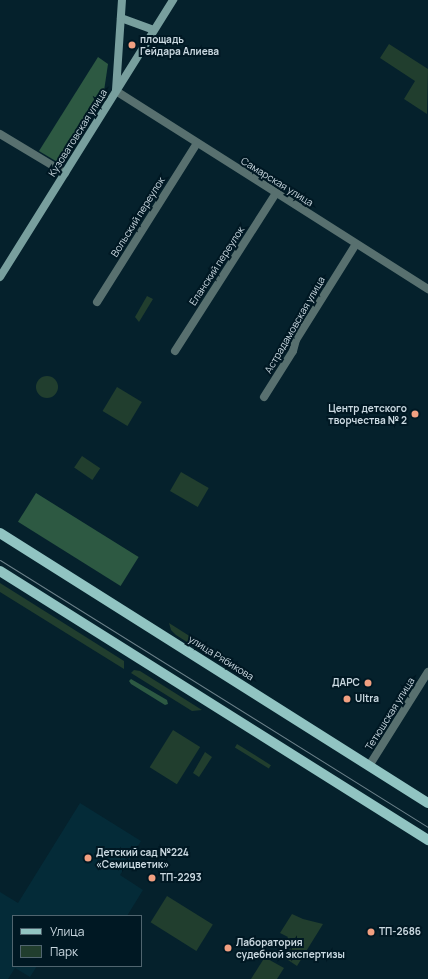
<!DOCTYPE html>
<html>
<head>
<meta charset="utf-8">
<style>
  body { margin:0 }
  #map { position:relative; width:428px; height:979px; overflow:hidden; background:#05212c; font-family:Manrope,sans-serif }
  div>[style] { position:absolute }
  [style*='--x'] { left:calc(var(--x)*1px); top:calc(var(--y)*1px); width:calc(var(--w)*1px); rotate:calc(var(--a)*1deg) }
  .built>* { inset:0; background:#042b38 }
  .green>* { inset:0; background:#213e2e; transform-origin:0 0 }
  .round { border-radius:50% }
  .forest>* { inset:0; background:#2d5942; transform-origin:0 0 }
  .street>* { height:8px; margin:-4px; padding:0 4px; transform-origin:4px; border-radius:4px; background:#58706f }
  .secondary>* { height:8px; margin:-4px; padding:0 4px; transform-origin:4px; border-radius:4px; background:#789f9e }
  .primary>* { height:10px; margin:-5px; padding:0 5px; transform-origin:5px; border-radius:5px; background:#91c4c2 }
  .tram>* { height:1px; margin:-0.5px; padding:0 0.5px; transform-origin:0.5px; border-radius:0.5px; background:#6b8089 }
  .dots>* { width:11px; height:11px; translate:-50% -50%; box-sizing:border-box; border:2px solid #001823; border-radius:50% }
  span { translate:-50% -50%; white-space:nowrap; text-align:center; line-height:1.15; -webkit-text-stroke:4px #001823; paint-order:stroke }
  .poi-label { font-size:10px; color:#c9d8e0; font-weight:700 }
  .left { translate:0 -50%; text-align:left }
  .right { translate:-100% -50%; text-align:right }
  .street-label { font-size:10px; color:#c9d8e0 }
  .legend { position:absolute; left:12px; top:915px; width:130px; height:52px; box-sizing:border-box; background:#001823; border:1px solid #50656f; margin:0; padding:5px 7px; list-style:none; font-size:12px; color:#c9d8e0 }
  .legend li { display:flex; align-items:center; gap:8px; height:20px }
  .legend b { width:20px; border:1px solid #50656f }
</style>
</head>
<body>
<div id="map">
  <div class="built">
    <div style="clip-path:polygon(80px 803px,141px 841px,120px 875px,143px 890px,127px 916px,13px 916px,13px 966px,37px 966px,30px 977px,15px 968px,8px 979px,0 979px,0 892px,18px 903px)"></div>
  </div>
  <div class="green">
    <div style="clip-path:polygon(389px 44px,428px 69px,427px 114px,404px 99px,415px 81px,380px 58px)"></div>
    <div style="clip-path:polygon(147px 296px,153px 299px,139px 322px,135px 317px)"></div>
    <div class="round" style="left:36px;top:376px;width:22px;height:22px"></div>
    <div style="left:117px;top:387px;width:29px;height:28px;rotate:31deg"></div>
    <div style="left:82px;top:456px;width:22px;height:14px;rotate:34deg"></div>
    <div style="left:181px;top:472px;width:32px;height:22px;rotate:30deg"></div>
    <div style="clip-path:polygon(0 583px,124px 661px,124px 669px,0 592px)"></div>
    <div style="clip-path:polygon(169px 623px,221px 656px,219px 657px,203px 647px,198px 649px,176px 635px,171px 630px)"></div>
    <div style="clip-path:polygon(134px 670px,140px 671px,202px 710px,192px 711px,131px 673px)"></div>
    <div style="left:173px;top:730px;width:32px;height:44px;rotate:32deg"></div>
    <div style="left:237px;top:744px;width:40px;height:4px;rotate:32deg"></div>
    <div style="clip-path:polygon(205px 752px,212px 757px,199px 777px,193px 773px)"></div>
    <div style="left:167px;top:896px;width:54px;height:31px;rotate:32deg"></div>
    <div style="clip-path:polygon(292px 914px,303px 919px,323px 924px,297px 966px,285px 958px,291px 947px,284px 943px,288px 937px,280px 933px)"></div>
    <div style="clip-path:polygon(266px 958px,284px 968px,277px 979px,251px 979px,263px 960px)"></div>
  </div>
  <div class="forest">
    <div style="clip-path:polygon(98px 57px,108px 64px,104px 91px,59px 163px,39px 151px)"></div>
    <div style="left:36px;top:493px;width:121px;height:34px;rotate:32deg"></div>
    <div style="clip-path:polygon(131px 679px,167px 700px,168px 704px,165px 705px,131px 684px,129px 681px)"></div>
  </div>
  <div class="street">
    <div style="--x:116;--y:91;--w:370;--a:32.4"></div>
    <div style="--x:0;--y:134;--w:76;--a:31"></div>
    <div style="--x:97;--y:302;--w:188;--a:-57.8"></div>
    <div style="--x:175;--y:351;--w:188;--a:-57.4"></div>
    <div style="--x:264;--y:397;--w:54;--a:-57.8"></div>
    <div style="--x:293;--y:351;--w:11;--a:-75"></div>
    <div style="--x:296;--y:340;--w:113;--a:-58"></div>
    <div style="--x:369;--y:766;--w:111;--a:-57.9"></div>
  </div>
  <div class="secondary">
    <div style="--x:121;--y:18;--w:35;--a:20"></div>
    <div style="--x:116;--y:90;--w:90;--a:-86.2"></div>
    <div style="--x:0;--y:277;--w:327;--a:-58"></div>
  </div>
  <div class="primary">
    <div style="--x:0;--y:533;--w:506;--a:32.25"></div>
    <div style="--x:0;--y:571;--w:506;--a:32.15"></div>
  </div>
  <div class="tram">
    <div style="--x:0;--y:560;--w:504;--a:31.96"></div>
  </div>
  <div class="dots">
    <div style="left:132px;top:45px;background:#f2a081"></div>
    <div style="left:415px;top:414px;background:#f2a081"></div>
    <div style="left:368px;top:683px;background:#f2a081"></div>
    <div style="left:347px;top:699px;background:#f2a081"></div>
    <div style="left:88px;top:858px;background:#f2a081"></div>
    <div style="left:152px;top:878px;background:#f2a081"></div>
    <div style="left:371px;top:932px;background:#f2a081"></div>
    <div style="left:228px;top:948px;background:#f2a081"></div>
  </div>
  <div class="poi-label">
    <span class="left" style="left:140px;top:45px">площадь<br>Гейдара Алиева</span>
    <span class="right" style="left:407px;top:414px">Центр детского<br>творчества № 2</span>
    <span class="right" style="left:360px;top:683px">ДАРС</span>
    <span class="left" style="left:355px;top:699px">Ultra</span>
    <span class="left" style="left:96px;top:858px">Детский сад №224<br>«Семицветик»</span>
    <span class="left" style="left:160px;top:878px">ТП-2293</span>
    <span class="left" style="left:379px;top:932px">ТП-2686</span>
    <span class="left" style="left:236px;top:948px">Лаборатория<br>судебной экспертизы</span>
  </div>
  <div class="street-label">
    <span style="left:78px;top:133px;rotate:-58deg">Кузоватовская улица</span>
    <span style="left:277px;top:182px;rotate:32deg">Самарская улица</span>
    <span style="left:138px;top:217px;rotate:-58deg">Вольский переулок</span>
    <span style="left:217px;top:266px;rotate:-57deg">Еланский переулок</span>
    <span style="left:295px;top:325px;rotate:-60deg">Астрадамовская улица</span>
    <span style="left:221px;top:658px;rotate:32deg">улица Рябикова</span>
    <span style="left:390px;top:714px;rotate:-58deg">Тетюшская улица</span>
  </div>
  <ul class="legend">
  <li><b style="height:5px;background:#91c4c2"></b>Улица</li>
  <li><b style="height:11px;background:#213e2e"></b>Парк</li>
  </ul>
</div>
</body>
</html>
